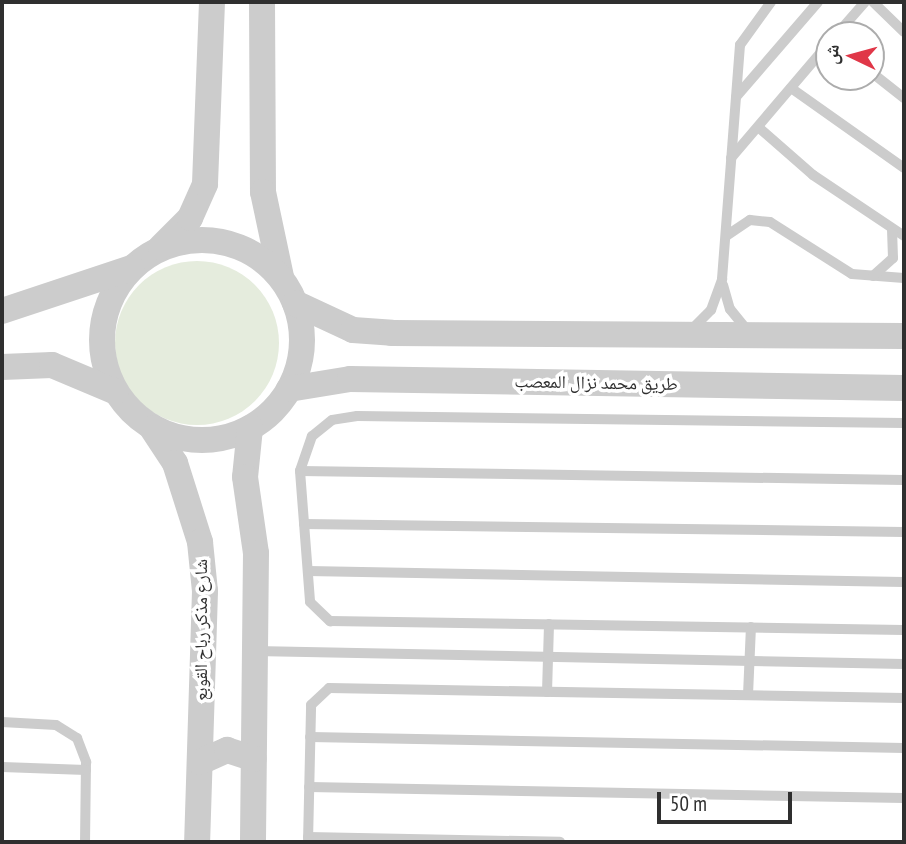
<!DOCTYPE html>
<html>
<head>
<meta charset="utf-8">
<style>
  body { margin:0 }
  #map { position:relative; width:906px; height:844px; overflow:hidden; background:#fff; font-family:"PT Sans Narrow","Noto Naskh Arabic",sans-serif }
  div>[style] { position:absolute }
  [style*='--x'] { left:calc(var(--x)*1px); top:calc(var(--y)*1px); width:calc(var(--w)*1px); rotate:calc(var(--a)*1deg) }
  .green>* { inset:0; background:#e5ecdd }
  .round { border-radius:50% }
  .service>* { height:10px; margin:-5px; padding:0 5px; transform-origin:5px; border-radius:5px; background:#ccc }
  .tertiary>* { height:26px; margin:-13px; padding:0 13px; transform-origin:13px; border-radius:13px; background:#ccc }
  .tertiary>.ring { margin:-13px; padding:0; box-sizing:content-box; background:none; border:26px solid #ccc; border-radius:50% }
  span { translate:-50% -50%; white-space:nowrap; text-align:center; line-height:1.15; -webkit-text-stroke:7px #fff; paint-order:stroke }
  .street-label { font-size:18px; color:#2f2f2f }
  .frame { position:absolute; inset:0; border:4px solid #2f2f2f; pointer-events:none }
  .north { position:absolute; left:815px; top:21px; width:70px; height:70px; box-sizing:border-box; background:#fff; border:2px solid #acacac; border-radius:50%; rotate:275deg; font-size:19px; font-weight:700; line-height:28px; text-align:center; color:#2f2f2f }
  .north::after { content:''; display:block; margin:auto; width:24px; height:32px; background:#e03748; clip-path:polygon(50% 0,100% 100%,50% 72%,0 100%) }
  .scale { position:absolute; left:657px; top:792px; width:135px; height:32px; box-sizing:border-box; border:4px solid #2f2f2f; border-top:0; padding-left:9px; font-size:21px; line-height:24px; white-space:nowrap; color:#2f2f2f; -webkit-text-stroke:5px #fff; paint-order:stroke }
</style>
</head>
<body>
<div id="map">
  <div class="green">
    <div class="round" style="left:115px;top:261px;width:164px;height:164px"></div>
  </div>
  <div class="service">
    <div style="--x:873;--y:2;--w:43;--a:44.1"></div>
    <div style="--x:836;--y:35;--w:44;--a:-48.7"></div>
    <div style="--x:871;--y:72;--w:42;--a:38.2"></div>
    <div style="--x:791;--y:88;--w:138;--a:35.3"></div>
    <div style="--x:736;--y:97;--w:125;--a:-49.2"></div>
    <div style="--x:758;--y:127;--w:73;--a:41.1"></div>
    <div style="--x:813;--y:175;--w:110;--a:33.8"></div>
    <div style="--x:731;--y:158;--w:151;--a:-49.6"></div>
    <div style="--x:726;--y:236;--w:29;--a:-34"></div>
    <div style="--x:750;--y:220;--w:20;--a:6"></div>
    <div style="--x:770;--y:222;--w:97;--a:32.4"></div>
    <div style="--x:852;--y:274;--w:52;--a:4.4"></div>
    <div style="--x:873;--y:276;--w:27;--a:-42"></div>
    <div style="--x:893;--y:258;--w:29;--a:-92"></div>
    <div style="--x:723;--y:285;--w:25;--a:74"></div>
    <div style="--x:730;--y:309;--w:28;--a:51"></div>
    <div style="--x:690;--y:331;--w:30;--a:-45"></div>
    <div style="--x:711;--y:310;--w:33;--a:-70"></div>
    <div style="--x:722;--y:279;--w:235;--a:-85.6"></div>
    <div style="--x:740;--y:45;--w:53;--a:-54.2"></div>
    <div style="--x:904;--y:423;--w:547;--a:-179.27"></div>
    <div style="--x:357;--y:416;--w:25;--a:171"></div>
    <div style="--x:332;--y:420;--w:26;--a:141"></div>
    <div style="--x:312;--y:436;--w:37;--a:109"></div>
    <div style="--x:300;--y:471;--w:131;--a:85.6"></div>
    <div style="--x:310;--y:602;--w:28;--a:44"></div>
    <div style="--x:330;--y:621;--w:574;--a:0.9"></div>
    <div style="--x:300;--y:471;--w:604;--a:0.85"></div>
    <div style="--x:304;--y:524;--w:600;--a:0.76"></div>
    <div style="--x:308;--y:571;--w:596;--a:1.06"></div>
    <div style="--x:255;--y:651;--w:649;--a:1.15"></div>
    <div style="--x:547;--y:692;--w:68;--a:-88.3"></div>
    <div style="--x:748;--y:695;--w:68;--a:-87.5"></div>
    <div style="--x:2;--y:722;--w:54;--a:3.2"></div>
    <div style="--x:56;--y:725;--w:25;--a:32"></div>
    <div style="--x:77;--y:738;--w:26;--a:69"></div>
    <div style="--x:86;--y:762;--w:80;--a:90.7"></div>
    <div style="--x:310;--y:737;--w:594;--a:1.06"></div>
    <div style="--x:2;--y:767;--w:84;--a:2"></div>
    <div style="--x:309;--y:787;--w:595;--a:1.06"></div>
    <div style="--x:308;--y:837;--w:252;--a:1.1"></div>
    <div style="--x:308;--y:842;--w:137;--a:-88.7"></div>
    <div style="--x:311;--y:705;--w:25;--a:-43"></div>
    <div style="--x:329;--y:688;--w:575;--a:1"></div>
  </div>
  <div class="tertiary">
    <div style="--x:262;--y:2;--w:190;--a:89.7"></div>
    <div style="--x:263;--y:192;--w:87;--a:78"></div>
    <div class="ring" style="left:102px;top:240px;width:174px;height:174px"></div>
    <div style="--x:161;--y:247;--w:41;--a:-45"></div>
    <div style="--x:190;--y:218;--w:37;--a:-66"></div>
    <div style="--x:205;--y:184;--w:182;--a:-87.8"></div>
    <div style="--x:295;--y:303;--w:64;--a:25"></div>
    <div style="--x:353;--y:330;--w:39;--a:4"></div>
    <div style="--x:392;--y:333;--w:512;--a:0.34"></div>
    <div style="--x:2;--y:311;--w:136;--a:-18.4"></div>
    <div style="--x:2;--y:367;--w:50;--a:-2.3"></div>
    <div style="--x:52;--y:365;--w:69;--a:22.9"></div>
    <div style="--x:289;--y:389;--w:62;--a:-9.3"></div>
    <div style="--x:350;--y:379;--w:554;--a:0.93"></div>
    <div style="--x:152;--y:428;--w:42;--a:56.7"></div>
    <div style="--x:175;--y:463;--w:83;--a:72.4"></div>
    <div style="--x:200;--y:542;--w:49;--a:84.2"></div>
    <div style="--x:205;--y:591;--w:251;--a:91.8"></div>
    <div style="--x:250;--y:428;--w:49;--a:95.8"></div>
    <div style="--x:245;--y:477;--w:77;--a:81.8"></div>
    <div style="--x:256;--y:553;--w:289;--a:90.6"></div>
    <div style="--x:200;--y:762;--w:30;--a:-24"></div>
    <div style="--x:227;--y:750;--w:28;--a:18"></div>
  </div>
  <div class="street-label">
    <span style="left:596px;top:383px;rotate:1deg">طريق محمد نزال المعصب</span>
    <span style="left:201px;top:630px;rotate:-90deg">شارع مذكر رباح القوبع</span>
  </div>
  <div class="frame"></div>
  <div class="north">ش</div>
  <div class="scale">50 m</div>
</div>
</body>
</html>
